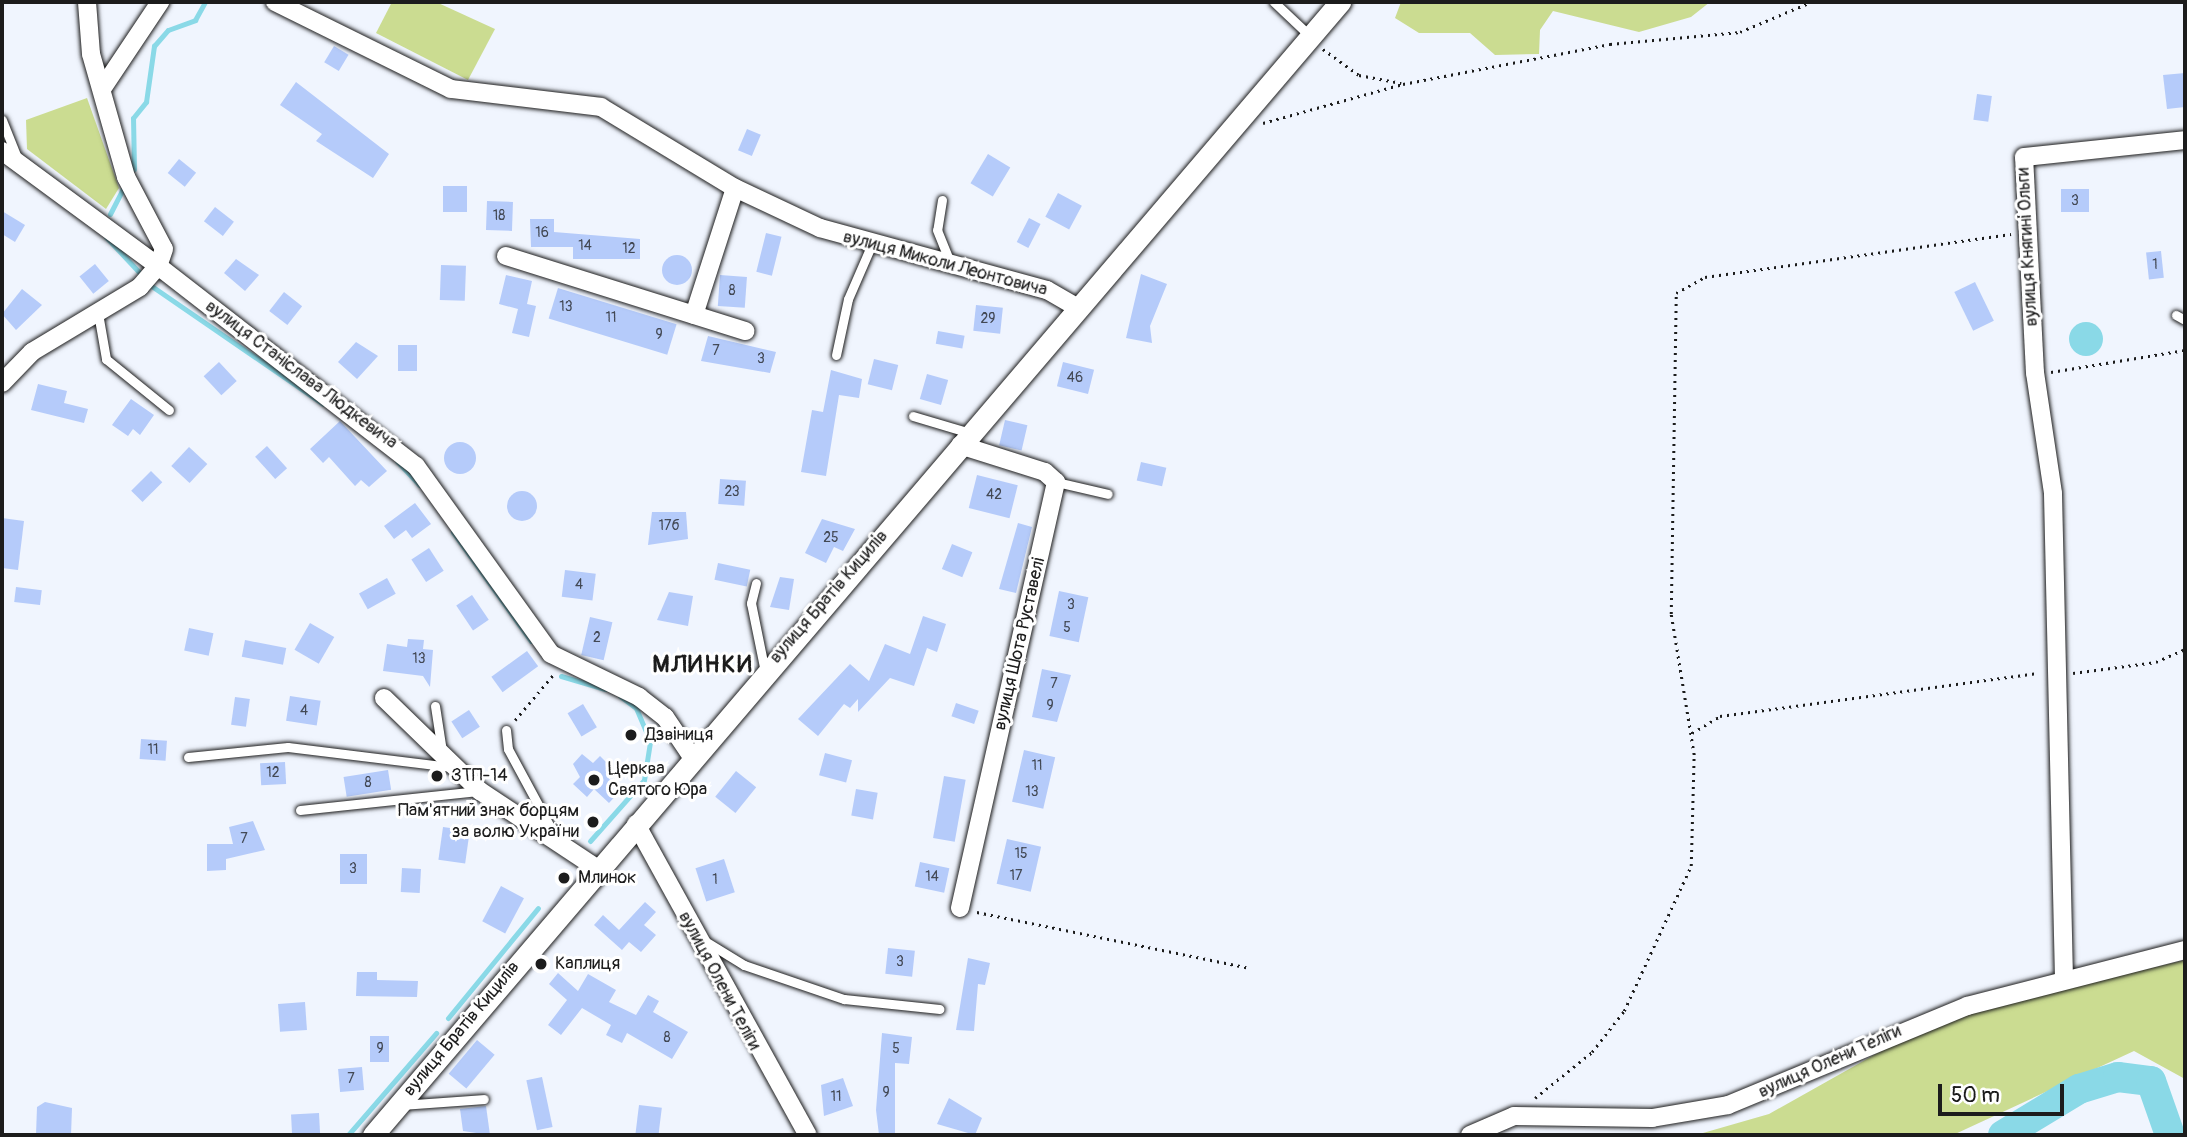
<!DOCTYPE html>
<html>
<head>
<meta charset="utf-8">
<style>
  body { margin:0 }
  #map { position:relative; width:2187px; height:1137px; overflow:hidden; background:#f0f5fe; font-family:Pangolin,sans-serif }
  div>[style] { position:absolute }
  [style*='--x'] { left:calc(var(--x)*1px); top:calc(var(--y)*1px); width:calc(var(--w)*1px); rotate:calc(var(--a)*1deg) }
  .green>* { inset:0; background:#cbdc91 }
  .water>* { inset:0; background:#8ad9e7 }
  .round { border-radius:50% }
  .stream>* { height:5px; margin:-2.5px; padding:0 2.5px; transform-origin:2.5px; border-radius:2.5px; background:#8ad9e7 }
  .river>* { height:30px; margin:-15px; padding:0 15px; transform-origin:15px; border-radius:15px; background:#8ad9e7 }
  .building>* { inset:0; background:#b5cbfa; transform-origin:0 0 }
  .path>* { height:2.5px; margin-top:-1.25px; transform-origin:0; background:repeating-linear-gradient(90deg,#1c1c1c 0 2px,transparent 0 7px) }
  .roads { filter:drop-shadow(0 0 2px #1c1c1c) drop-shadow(0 0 2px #1c1c1c) }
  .service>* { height:9px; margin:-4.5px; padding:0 4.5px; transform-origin:4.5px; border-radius:4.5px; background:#fff }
  .minor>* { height:18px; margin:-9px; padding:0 9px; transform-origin:9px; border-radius:9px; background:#fff }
  .tertiary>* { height:21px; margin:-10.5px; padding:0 10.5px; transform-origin:10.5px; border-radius:10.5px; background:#fff }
  .dots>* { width:19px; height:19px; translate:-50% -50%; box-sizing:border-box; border:4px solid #fff; border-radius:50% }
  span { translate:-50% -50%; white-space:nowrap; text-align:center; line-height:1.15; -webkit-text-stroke:6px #fff; paint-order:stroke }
  .number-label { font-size:14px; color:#424854 }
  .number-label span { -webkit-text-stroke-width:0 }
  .street-label { font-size:18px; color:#1c1c1c }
  .poi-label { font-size:18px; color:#1c1c1c }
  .left { translate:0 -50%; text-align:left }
  .right { translate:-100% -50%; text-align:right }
  .district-label { font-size:24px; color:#1c1c1c; font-weight:700; letter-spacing:2px }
  .frame { position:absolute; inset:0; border:4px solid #1c1c1c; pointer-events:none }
  .scale { position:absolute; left:1938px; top:1084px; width:126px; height:32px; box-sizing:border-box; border:4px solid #1c1c1c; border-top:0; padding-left:9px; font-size:21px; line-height:24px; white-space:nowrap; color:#1c1c1c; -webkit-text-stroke:5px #fff; paint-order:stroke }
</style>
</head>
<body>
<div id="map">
  <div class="green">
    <div style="clip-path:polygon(392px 2px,436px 2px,495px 29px,468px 80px,376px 33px)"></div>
    <div style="clip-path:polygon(1401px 2px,1710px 2px,1691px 17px,1639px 32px,1553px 11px,1540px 30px,1539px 54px,1495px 55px,1470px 33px,1419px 33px,1395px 18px)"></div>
    <div style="clip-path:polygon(87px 98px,119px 188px,106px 209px,27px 149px,26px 120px)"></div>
    <div style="clip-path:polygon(2185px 960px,2185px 1079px,2134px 1051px,1953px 1135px,1696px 1135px,1769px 1114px,1938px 1019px)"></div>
  </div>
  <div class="water">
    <div class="round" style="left:2069px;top:322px;width:34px;height:34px"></div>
  </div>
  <div class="stream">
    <div style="--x:134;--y:169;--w:51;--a:-91.1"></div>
    <div style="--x:133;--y:118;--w:21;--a:-51"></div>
    <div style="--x:146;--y:102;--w:57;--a:-81.9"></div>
    <div style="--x:154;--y:46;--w:21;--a:-49"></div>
    <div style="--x:168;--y:30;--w:29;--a:-20"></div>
    <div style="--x:195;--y:20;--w:21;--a:-61"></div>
    <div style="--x:110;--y:214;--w:28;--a:-63"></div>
    <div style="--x:106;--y:237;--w:48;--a:46.7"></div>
    <div style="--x:153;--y:287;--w:206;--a:34.5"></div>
    <div style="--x:397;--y:461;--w:33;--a:47"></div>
    <div style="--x:453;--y:532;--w:134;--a:54.4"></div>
    <div style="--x:561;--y:676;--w:46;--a:16.5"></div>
    <div style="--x:590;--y:841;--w:81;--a:-48.5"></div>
    <div style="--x:644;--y:780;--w:39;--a:-81"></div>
    <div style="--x:650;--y:741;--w:36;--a:-113"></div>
    <div style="--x:636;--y:708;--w:20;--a:-143"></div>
    <div style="--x:448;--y:1018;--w:142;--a:-50.7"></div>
    <div style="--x:348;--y:1135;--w:135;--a:-49.2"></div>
  </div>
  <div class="river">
    <div style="--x:2003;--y:1135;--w:89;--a:-31.2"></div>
    <div style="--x:2079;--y:1089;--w:41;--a:-17.1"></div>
    <div style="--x:2118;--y:1077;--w:33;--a:7"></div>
    <div style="--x:2151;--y:1081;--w:57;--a:70.6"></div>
  </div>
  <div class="building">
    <div style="left:334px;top:46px;width:17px;height:19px;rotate:31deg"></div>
    <div style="clip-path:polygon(2185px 73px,2185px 107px,2167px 109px,2163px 75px)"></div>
    <div style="clip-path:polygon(296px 82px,389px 154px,373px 178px,316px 141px,322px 134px,280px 105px)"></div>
    <div style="left:1977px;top:94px;width:15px;height:26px;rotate:8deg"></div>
    <div style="left:747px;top:129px;width:15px;height:23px;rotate:23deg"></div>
    <div style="left:988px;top:154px;width:26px;height:34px;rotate:31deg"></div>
    <div style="left:179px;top:159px;width:22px;height:18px;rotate:39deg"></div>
    <div style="left:467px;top:186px;width:26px;height:24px;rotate:90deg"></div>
    <div style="left:2089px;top:189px;width:23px;height:28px;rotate:90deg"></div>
    <div style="left:1058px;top:193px;width:27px;height:27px;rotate:28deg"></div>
    <div style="left:487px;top:201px;width:26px;height:29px;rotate:2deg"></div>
    <div style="left:215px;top:207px;width:24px;height:18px;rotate:38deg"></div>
    <div style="clip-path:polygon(2px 211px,25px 225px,15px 242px,2px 234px)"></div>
    <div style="left:1029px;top:218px;width:13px;height:27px;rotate:27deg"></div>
    <div style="clip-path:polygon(530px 219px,554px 219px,554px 232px,640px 239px,640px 259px,573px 259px,573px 247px,531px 247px)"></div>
    <div style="left:766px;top:233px;width:16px;height:40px;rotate:14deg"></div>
    <div style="left:2161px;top:251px;width:27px;height:15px;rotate:84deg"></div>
    <div class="round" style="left:662px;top:255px;width:30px;height:30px"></div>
    <div style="clip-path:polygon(236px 259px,259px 275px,245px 291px,224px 273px)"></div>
    <div style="left:95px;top:264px;width:22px;height:20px;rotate:51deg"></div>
    <div style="left:441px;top:265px;width:25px;height:35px;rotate:2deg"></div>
    <div style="clip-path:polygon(1141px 274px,1167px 284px,1150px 326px,1152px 343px,1126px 338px)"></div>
    <div style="clip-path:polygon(506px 275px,532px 281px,527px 304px,536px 306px,529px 337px,512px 333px,518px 309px,499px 304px)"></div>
    <div style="left:720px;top:275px;width:27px;height:31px;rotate:4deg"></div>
    <div style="left:1975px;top:282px;width:43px;height:23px;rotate:64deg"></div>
    <div style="left:558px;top:288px;width:124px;height:32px;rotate:17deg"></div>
    <div style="clip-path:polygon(22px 289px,42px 305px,16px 330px,2px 314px)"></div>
    <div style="left:284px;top:292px;width:23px;height:24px;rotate:38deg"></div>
    <div style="left:976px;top:305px;width:27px;height:26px;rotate:6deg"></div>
    <div style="left:938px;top:331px;width:27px;height:13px;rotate:10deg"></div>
    <div style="clip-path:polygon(708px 336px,776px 352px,770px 373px,701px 361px)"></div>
    <div style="clip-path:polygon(356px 342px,378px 356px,357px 379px,338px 362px)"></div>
    <div style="left:398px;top:345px;width:19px;height:26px"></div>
    <div style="left:874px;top:359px;width:25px;height:26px;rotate:14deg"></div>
    <div style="left:219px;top:362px;width:26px;height:21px;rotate:47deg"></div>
    <div style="left:1063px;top:362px;width:32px;height:25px;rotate:14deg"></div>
    <div style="clip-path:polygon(831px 370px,862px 379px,859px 398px,839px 395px,826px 476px,801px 472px,812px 410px,823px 412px)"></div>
    <div style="left:927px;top:374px;width:22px;height:26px;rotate:16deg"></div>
    <div style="clip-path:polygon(38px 384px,67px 391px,64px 403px,88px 409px,84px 423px,31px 410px)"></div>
    <div style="clip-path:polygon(131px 399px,154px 415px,140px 435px,133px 429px,128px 436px,112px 425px)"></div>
    <div style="left:1005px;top:420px;width:23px;height:26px;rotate:13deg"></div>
    <div style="clip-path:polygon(340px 421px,387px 471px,369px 487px,361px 480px,355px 486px,329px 457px,323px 463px,310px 449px)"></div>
    <div class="round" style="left:444px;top:442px;width:32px;height:32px"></div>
    <div style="left:267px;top:446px;width:30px;height:16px;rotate:48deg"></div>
    <div style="left:189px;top:447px;width:25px;height:26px;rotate:43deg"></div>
    <div style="left:1141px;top:462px;width:26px;height:19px;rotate:13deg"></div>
    <div style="left:151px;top:471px;width:16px;height:28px;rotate:45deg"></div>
    <div style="left:977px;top:475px;width:42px;height:34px;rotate:14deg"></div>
    <div style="left:720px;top:479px;width:26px;height:25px;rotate:4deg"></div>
    <div class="round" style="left:507px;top:491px;width:30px;height:30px"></div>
    <div style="clip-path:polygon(415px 503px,431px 524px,412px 538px,406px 530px,394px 539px,384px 526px)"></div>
    <div style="clip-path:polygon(652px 512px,686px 512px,688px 539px,648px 545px)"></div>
    <div style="clip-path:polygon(2px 518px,24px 521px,18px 570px,2px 568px)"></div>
    <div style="clip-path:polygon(822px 519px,855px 529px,843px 551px,834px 547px,826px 563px,805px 553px)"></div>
    <div style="clip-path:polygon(1018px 523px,1032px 527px,1016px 593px,999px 589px)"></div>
    <div style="left:952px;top:544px;width:22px;height:27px;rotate:22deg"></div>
    <div style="left:429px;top:548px;width:27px;height:21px;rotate:57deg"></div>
    <div style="left:718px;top:563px;width:33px;height:17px;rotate:12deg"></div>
    <div style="left:565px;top:570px;width:31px;height:27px;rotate:7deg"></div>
    <div style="clip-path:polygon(780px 577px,794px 579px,789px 610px,770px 607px)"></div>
    <div style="left:387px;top:578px;width:18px;height:32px;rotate:61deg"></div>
    <div style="left:16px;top:587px;width:26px;height:15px;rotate:7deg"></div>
    <div style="left:1059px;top:591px;width:30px;height:46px;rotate:12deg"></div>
    <div style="clip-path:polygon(669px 592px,693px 596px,688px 626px,657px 620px)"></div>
    <div style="left:472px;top:595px;width:30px;height:19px;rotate:56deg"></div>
    <div style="clip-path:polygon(923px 616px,946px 624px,937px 652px,927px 648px,914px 686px,890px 678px,858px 712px,858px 699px,850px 708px,844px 704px,818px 736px,798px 719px,850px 664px,869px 681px,885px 644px,910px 654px)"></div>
    <div style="left:590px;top:617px;width:23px;height:39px;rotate:13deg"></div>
    <div style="left:310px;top:623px;width:28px;height:31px;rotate:30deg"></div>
    <div style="left:189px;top:628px;width:25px;height:23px;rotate:12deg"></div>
    <div style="clip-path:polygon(408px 639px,424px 640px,423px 649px,433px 650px,430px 687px,423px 676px,383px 671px,387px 644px,407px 647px)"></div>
    <div style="left:245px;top:640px;width:42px;height:17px;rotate:11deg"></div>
    <div style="left:527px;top:651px;width:19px;height:44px;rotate:54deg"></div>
    <div style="clip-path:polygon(1042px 669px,1071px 675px,1057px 722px,1032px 717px)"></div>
    <div style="left:290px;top:696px;width:31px;height:25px;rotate:9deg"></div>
    <div style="left:235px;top:697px;width:15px;height:28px;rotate:8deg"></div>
    <div style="left:956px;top:703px;width:24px;height:14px;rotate:19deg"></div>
    <div style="left:583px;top:704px;width:27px;height:18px;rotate:59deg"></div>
    <div style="left:469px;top:710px;width:20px;height:21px;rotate:57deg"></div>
    <div style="left:141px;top:739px;width:26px;height:20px;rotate:4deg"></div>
    <div style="left:1024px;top:750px;width:32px;height:53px;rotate:13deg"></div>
    <div style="left:825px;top:753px;width:28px;height:23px;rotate:15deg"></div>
    <div style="clip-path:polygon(582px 754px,593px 763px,600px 756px,613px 769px,606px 776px,621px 790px,609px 803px,594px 789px,587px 797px,573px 784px,580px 777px,573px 764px)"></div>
    <div style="left:285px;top:762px;width:22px;height:25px;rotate:87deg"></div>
    <div style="left:388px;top:770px;width:20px;height:45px;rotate:81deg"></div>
    <div style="left:736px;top:771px;width:26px;height:33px;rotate:39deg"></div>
    <div style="left:944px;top:776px;width:22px;height:63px;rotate:10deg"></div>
    <div style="left:856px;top:789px;width:22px;height:27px;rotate:10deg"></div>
    <div style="clip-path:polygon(253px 821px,265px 850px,226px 859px,226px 870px,207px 871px,207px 844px,233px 844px,229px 827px)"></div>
    <div style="left:443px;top:827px;width:27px;height:33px;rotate:8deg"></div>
    <div style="left:1007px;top:839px;width:35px;height:46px;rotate:13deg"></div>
    <div style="left:367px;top:854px;width:30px;height:27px;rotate:90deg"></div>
    <div style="left:724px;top:859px;width:35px;height:30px;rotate:72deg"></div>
    <div style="left:920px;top:862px;width:30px;height:25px;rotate:12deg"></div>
    <div style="left:402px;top:868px;width:19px;height:24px;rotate:3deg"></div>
    <div style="left:501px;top:886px;width:26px;height:40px;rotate:28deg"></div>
    <div style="clip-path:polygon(645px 902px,656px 912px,644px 925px,656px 935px,641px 952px,629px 942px,622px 950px,594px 925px,603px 915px,619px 930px)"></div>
    <div style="left:888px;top:948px;width:27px;height:26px;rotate:6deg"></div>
    <div style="clip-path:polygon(968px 958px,990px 963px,985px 985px,978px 984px,974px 1031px,956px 1030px)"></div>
    <div style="clip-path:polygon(357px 972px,377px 972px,377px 980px,418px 981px,417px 997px,356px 996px)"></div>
    <div style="clip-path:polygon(558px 973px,578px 991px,588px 974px,616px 990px,609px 1002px,636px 1015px,648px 995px,659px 1001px,653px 1012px,688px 1032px,672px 1059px,627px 1033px,622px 1043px,606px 1035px,611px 1025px,582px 1008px,561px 1035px,548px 1025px,567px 1000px,549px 984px)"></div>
    <div style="left:305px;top:1002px;width:28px;height:27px;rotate:86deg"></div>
    <div style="clip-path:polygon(882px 1033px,912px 1037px,909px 1064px,895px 1063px,895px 1135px,879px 1135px,876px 1110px)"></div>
    <div style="left:389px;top:1036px;width:26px;height:19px;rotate:90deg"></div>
    <div style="left:477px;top:1040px;width:23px;height:44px;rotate:40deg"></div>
    <div style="left:362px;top:1067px;width:23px;height:24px;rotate:85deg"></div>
    <div style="left:542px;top:1077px;width:51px;height:16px;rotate:78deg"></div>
    <div style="clip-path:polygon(843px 1078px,853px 1106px,824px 1116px,821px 1085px)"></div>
    <div style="clip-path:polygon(949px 1098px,982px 1118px,975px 1135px,937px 1124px)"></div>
    <div style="clip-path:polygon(45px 1102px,72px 1108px,71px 1135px,36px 1135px,37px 1107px)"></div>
    <div style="left:639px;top:1105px;width:23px;height:30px;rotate:7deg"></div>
    <div style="clip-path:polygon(486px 1106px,490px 1135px,463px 1131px,460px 1109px)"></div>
    <div style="left:319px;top:1113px;width:22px;height:28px;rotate:87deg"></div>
  </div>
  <div class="path">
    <div style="--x:1323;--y:49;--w:44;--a:35.8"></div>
    <div style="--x:1359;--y:75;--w:43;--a:10.8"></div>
    <div style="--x:1263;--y:123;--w:145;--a:-15.6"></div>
    <div style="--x:1403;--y:84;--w:211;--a:-10.9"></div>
    <div style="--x:1610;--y:44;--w:131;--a:-5.3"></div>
    <div style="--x:1740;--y:32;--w:77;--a:-22.9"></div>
    <div style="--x:2051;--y:372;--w:136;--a:-9.3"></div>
    <div style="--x:2073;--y:673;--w:84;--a:-7.5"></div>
    <div style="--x:2156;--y:662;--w:32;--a:-24"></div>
    <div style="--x:515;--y:720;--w:59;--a:-49.8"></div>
    <div style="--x:1692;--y:733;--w:33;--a:-31"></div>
    <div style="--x:1720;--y:716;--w:321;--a:-7.7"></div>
    <div style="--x:977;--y:912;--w:275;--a:11.6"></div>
    <div style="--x:1535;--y:1098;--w:73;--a:-38.9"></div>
    <div style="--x:1592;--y:1052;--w:52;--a:-52"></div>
    <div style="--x:1624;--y:1011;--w:160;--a:-65.2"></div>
    <div style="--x:1691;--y:866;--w:111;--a:-88.5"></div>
    <div style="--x:1694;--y:755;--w:143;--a:-99.3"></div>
    <div style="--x:1671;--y:614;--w:321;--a:-89.1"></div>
    <div style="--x:1676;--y:293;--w:33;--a:-29"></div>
    <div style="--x:1705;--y:277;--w:309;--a:-8"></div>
  </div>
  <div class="roads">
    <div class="service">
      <div style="--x:1274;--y:2;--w:51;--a:43.4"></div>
      <div style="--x:2;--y:120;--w:43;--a:68.2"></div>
      <div style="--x:942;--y:200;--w:30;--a:99"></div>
      <div style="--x:937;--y:230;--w:38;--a:68"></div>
      <div style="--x:98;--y:313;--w:47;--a:80.1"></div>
      <div style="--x:106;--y:359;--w:81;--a:39"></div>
      <div style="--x:2176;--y:315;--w:10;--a:29"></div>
      <div style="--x:836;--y:355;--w:57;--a:-77.9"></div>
      <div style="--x:848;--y:299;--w:58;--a:-66.5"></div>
      <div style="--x:913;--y:416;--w:59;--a:16.6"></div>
      <div style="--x:1056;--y:482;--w:53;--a:13"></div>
      <div style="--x:756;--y:583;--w:21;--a:104"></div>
      <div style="--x:751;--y:603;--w:70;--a:78.5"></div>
      <div style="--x:435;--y:706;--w:46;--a:81.2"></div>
      <div style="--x:506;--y:730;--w:19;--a:84"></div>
      <div style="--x:508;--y:749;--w:99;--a:61.6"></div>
      <div style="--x:188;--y:757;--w:100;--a:-5.7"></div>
      <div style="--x:288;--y:747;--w:165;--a:7"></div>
      <div style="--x:300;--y:810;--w:179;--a:-6.1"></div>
      <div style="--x:705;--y:941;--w:46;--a:31.6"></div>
      <div style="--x:744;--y:965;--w:106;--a:18.8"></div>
      <div style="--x:844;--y:999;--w:96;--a:6"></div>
      <div style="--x:402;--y:1105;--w:82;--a:-4.2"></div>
    </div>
    <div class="minor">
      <div style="--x:87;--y:2;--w:52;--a:85.6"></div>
      <div style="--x:91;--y:54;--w:128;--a:74.1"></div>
      <div style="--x:126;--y:177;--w:81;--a:62.2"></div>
      <div style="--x:164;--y:249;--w:18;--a:109"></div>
      <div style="--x:158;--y:266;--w:326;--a:37.8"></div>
      <div style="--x:416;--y:466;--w:231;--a:54.3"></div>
      <div style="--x:551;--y:654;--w:98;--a:26"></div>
      <div style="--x:639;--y:697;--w:33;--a:38"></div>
      <div style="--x:665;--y:717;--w:48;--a:56"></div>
      <div style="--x:275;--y:2;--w:196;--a:26.3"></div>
      <div style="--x:451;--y:89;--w:151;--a:6.8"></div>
      <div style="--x:601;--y:107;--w:157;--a:31.2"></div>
      <div style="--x:735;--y:188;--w:94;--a:25.2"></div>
      <div style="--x:820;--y:228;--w:235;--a:15.3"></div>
      <div style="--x:1047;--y:290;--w:34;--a:30"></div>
      <div style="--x:102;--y:89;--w:105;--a:-56.3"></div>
      <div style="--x:2;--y:151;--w:194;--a:36.4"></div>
      <div style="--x:158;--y:266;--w:28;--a:131"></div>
      <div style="--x:140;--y:287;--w:126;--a:149"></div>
      <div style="--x:32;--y:352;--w:43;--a:134.1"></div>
      <div style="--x:506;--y:256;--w:251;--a:17.4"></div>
      <div style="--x:694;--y:315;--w:133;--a:-72.1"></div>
      <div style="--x:384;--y:698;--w:134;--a:44.1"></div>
      <div style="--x:480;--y:791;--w:141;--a:33.5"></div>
      <div style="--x:636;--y:824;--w:355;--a:61.1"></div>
      <div style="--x:960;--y:908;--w:437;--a:-77.3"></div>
      <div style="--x:1056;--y:482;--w:15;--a:-138"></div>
      <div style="--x:1045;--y:472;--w:89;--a:-162.4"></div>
      <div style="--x:2064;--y:979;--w:486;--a:-91.3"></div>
      <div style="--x:2053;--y:493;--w:121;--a:-98.5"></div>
      <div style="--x:2035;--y:373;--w:216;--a:-92.9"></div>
      <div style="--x:2024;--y:157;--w:162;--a:-6"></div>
      <div style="--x:1470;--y:1135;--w:48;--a:-23.4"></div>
      <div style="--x:1514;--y:1116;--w:138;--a:0.8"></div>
      <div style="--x:1652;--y:1118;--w:77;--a:-9.7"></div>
      <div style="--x:1728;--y:1105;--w:259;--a:-22.5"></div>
      <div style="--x:1967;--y:1006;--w:225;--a:-14.4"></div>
    </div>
    <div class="tertiary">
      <div style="--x:373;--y:1135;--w:1490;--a:-49.52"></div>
    </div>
  </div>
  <div class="dots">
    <div style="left:631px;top:735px;background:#1c1c1c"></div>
    <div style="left:437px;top:776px;background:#1c1c1c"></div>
    <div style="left:594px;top:780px;background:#1c1c1c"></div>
    <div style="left:593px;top:822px;background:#1c1c1c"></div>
    <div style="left:564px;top:878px;background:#1c1c1c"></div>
    <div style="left:541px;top:964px;background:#1c1c1c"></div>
  </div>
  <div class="number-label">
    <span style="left:2075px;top:201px">3</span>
    <span style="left:499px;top:216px">18</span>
    <span style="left:542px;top:233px">16</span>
    <span style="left:585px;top:246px">14</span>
    <span style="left:629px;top:249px">12</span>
    <span style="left:2155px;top:265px">1</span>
    <span style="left:732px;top:291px">8</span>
    <span style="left:566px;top:307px">13</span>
    <span style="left:611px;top:318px">11</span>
    <span style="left:988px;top:319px">29</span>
    <span style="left:659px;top:335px">9</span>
    <span style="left:716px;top:351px">7</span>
    <span style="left:761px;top:359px">3</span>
    <span style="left:1075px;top:378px">46</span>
    <span style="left:732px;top:492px">23</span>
    <span style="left:994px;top:495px">42</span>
    <span style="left:669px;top:526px">17б</span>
    <span style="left:831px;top:538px">25</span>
    <span style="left:579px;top:585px">4</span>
    <span style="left:1071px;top:605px">3</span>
    <span style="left:1067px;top:628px">5</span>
    <span style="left:597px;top:638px">2</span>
    <span style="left:419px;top:659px">13</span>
    <span style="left:1054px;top:684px">7</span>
    <span style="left:1050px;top:706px">9</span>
    <span style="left:304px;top:711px">4</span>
    <span style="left:153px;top:750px">11</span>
    <span style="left:1037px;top:766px">11</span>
    <span style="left:273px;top:773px">12</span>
    <span style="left:368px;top:783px">8</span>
    <span style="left:1032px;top:792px">13</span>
    <span style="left:244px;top:839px">7</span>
    <span style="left:1021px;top:854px">15</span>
    <span style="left:353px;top:869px">3</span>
    <span style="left:1016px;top:876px">17</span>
    <span style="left:932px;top:877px">14</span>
    <span style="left:715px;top:880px">1</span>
    <span style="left:900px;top:962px">3</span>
    <span style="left:667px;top:1038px">8</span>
    <span style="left:380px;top:1049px">9</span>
    <span style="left:896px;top:1049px">5</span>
    <span style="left:351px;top:1079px">7</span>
    <span style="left:886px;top:1093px">9</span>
    <span style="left:836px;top:1097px">11</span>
  </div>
  <div class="street-label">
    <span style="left:2028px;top:247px;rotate:-93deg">вулиця Княгині Ольги</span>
    <span style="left:945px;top:264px;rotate:15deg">вулиця Миколи Леонтовича</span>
    <span style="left:301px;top:375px;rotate:37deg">вулиця Станіслава Людкевича</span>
    <span style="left:829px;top:597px;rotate:-49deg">вулиця Братів Кицилів</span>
    <span style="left:1020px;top:644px;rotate:-77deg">вулиця Шота Руставелі</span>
    <span style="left:719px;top:981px;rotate:62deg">вулиця Олени Теліги</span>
    <span style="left:462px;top:1029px;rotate:-50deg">вулиця Братів Кицилів</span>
    <span style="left:1830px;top:1062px;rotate:-24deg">вулиця Олени Теліги</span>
  </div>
  <div class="poi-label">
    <span class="left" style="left:645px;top:735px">Дзвіниця</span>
    <span class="left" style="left:608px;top:780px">Церква<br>Святого Юра</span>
    <span class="left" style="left:451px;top:776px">ЗТП-14</span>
    <span class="right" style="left:579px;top:822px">Пам'ятний знак борцям<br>за волю України</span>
    <span class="left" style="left:578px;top:878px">Млинок</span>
    <span class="left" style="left:555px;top:964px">Каплиця</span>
  </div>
  <div class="district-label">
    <span style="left:703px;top:665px">МЛИНКИ</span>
  </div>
  <div class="frame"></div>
  <div class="scale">50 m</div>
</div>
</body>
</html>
